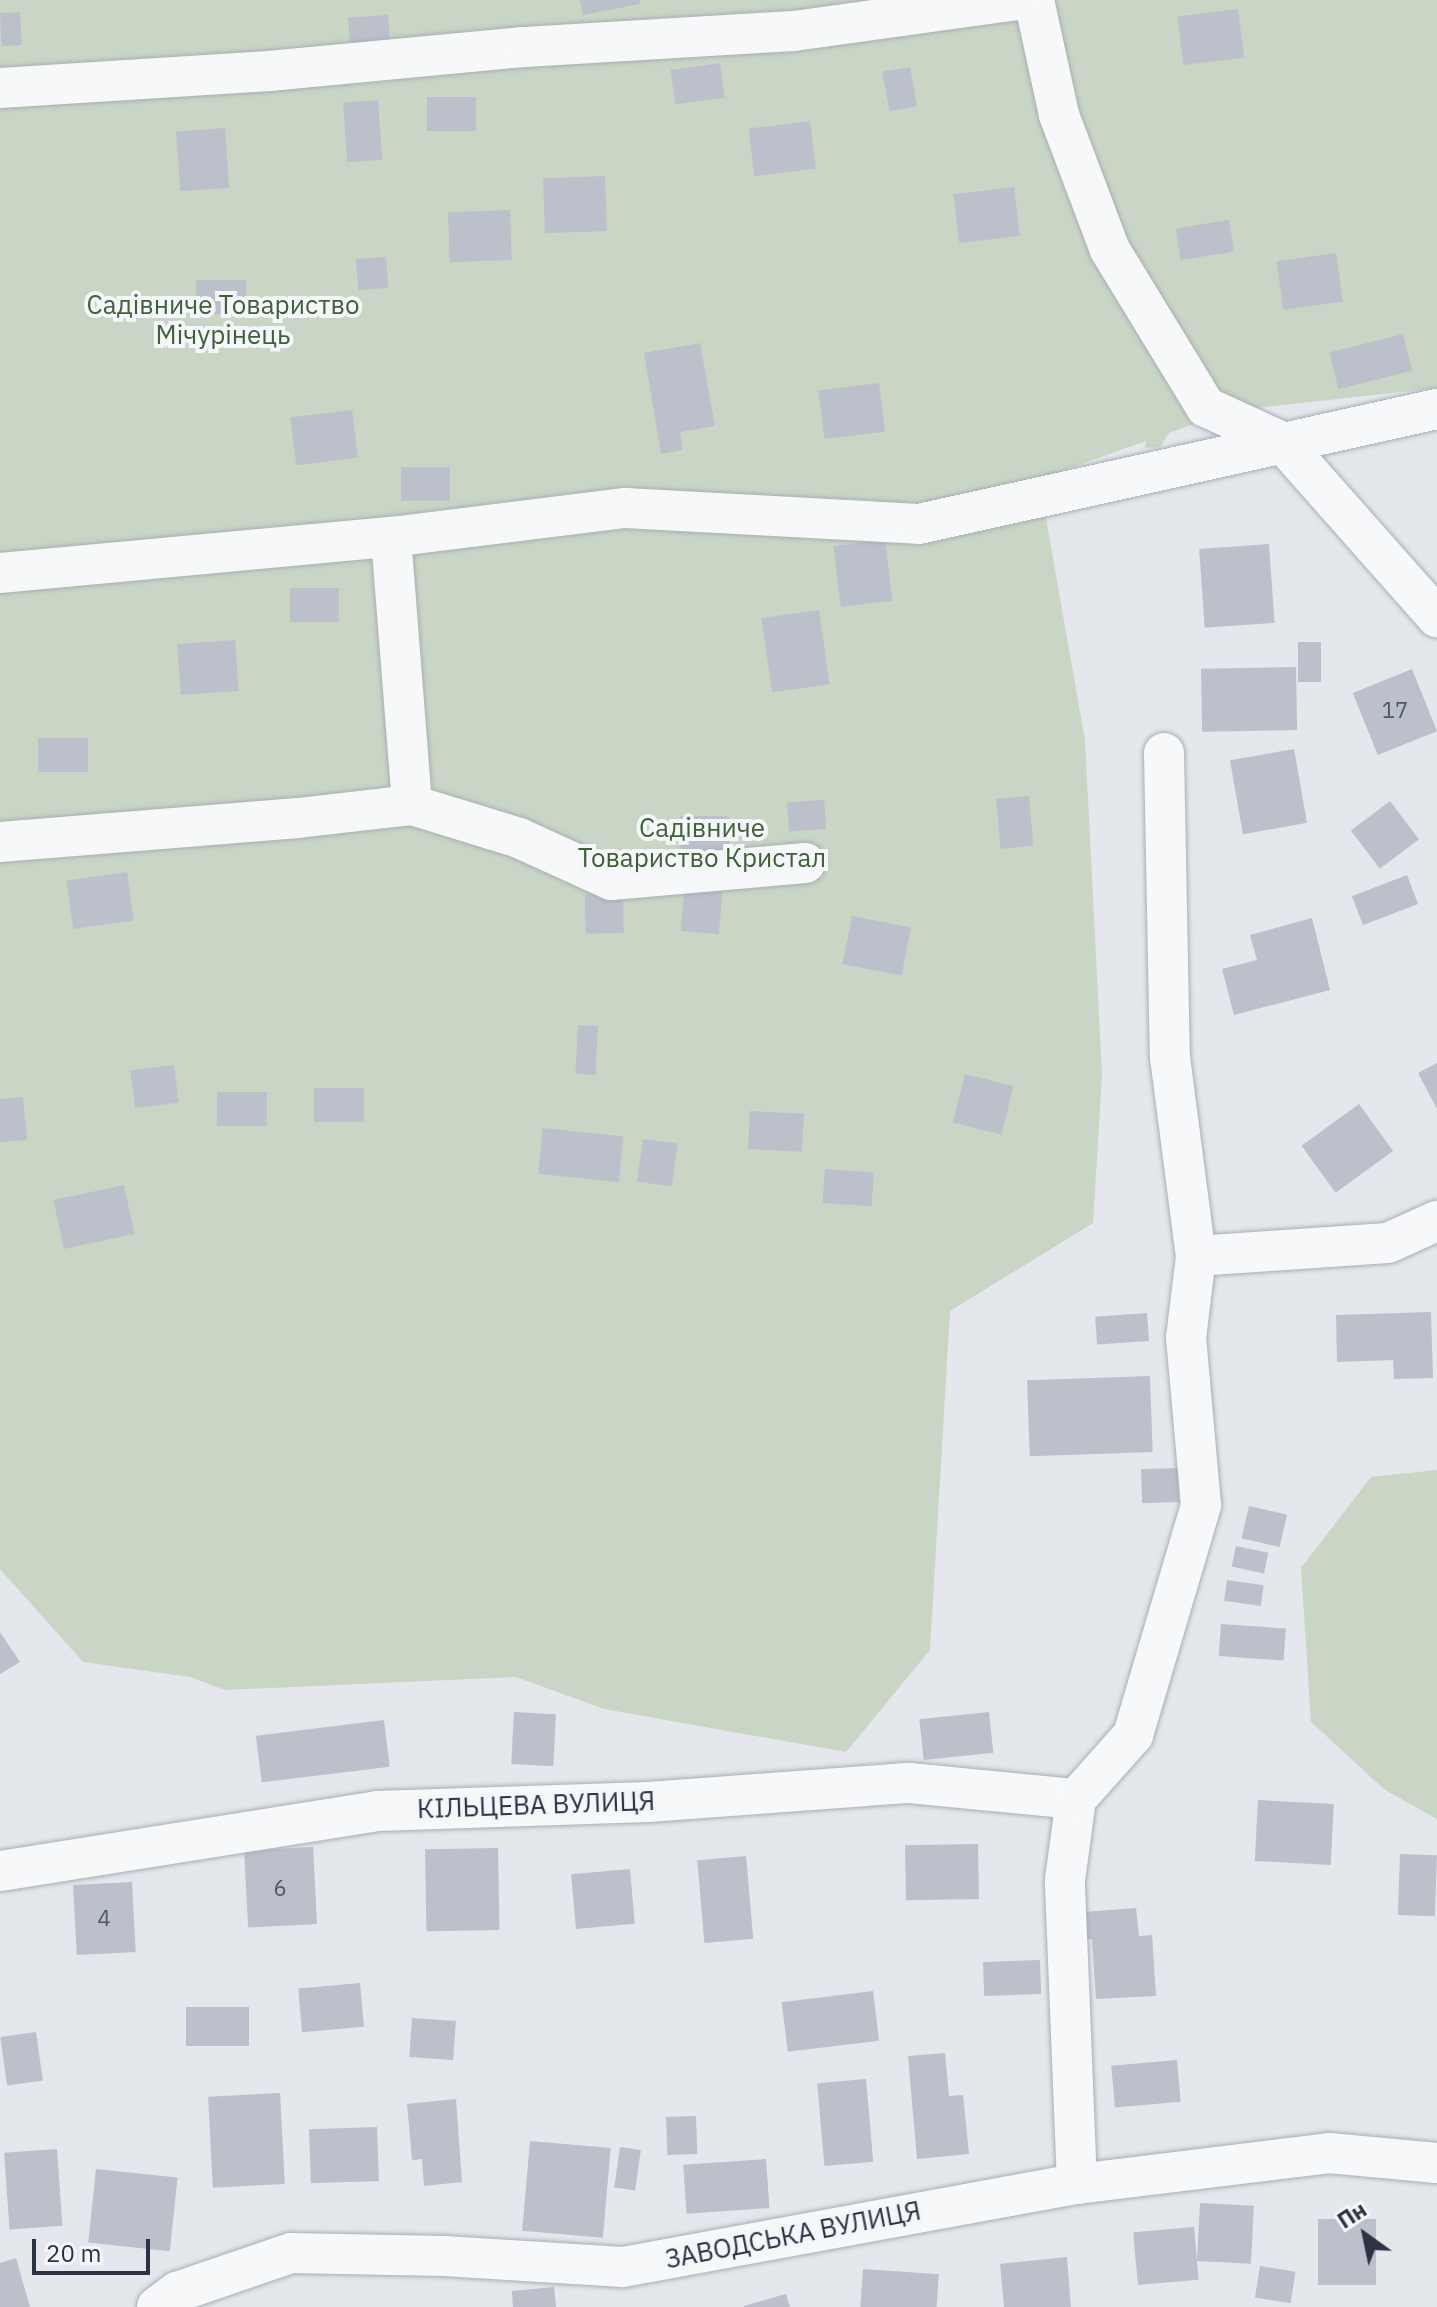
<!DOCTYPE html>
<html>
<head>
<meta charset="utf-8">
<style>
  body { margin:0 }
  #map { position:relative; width:1437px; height:2307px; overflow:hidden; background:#e4e7ec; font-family:"IBM Plex Sans",sans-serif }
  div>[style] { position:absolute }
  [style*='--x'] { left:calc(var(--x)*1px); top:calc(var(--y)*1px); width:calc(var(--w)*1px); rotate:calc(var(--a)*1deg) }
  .green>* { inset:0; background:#c9d6c5 }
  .building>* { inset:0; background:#bbc0ca; transform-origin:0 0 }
  .roads { filter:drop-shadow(0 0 2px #a9aeb7) drop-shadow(0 0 2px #a9aeb7) }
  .minor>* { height:40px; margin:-20px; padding:0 20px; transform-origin:20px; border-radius:20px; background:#f7f8fa }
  span { translate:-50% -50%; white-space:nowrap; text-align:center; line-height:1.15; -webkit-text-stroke:8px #f4f6f9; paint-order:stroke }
  .number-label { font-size:22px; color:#4f5766 }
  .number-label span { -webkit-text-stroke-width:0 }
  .park-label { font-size:26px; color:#3f6038 }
  .street-label { font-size:26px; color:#2b3445 }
  .north { position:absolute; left:1325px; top:2195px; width:80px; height:80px; -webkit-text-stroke:6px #f4f6f9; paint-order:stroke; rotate:327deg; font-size:22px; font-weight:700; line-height:32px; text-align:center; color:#2b3445 }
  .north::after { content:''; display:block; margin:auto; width:28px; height:36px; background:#2b3445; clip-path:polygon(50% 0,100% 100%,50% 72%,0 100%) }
  .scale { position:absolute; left:32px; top:2239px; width:118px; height:36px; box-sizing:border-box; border:4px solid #2b3445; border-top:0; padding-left:10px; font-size:24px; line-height:28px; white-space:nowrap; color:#2b3445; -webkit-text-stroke:6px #f4f6f9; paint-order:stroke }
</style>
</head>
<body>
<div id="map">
  <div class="green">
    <div style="clip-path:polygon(0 0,1437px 0,1437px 388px,1230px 411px,1169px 433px,1160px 447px,1145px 448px,1146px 441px,1039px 479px,1085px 740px,1102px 1075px,1093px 1223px,950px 1311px,930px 1650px,846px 1752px,604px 1709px,516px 1677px,225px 1690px,190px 1677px,83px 1662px,0 1569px)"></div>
    <div style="clip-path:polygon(1437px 1470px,1437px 1819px,1385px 1790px,1311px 1722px,1301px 1568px,1371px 1477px)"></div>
  </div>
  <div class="building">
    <div style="clip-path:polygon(580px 0,640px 0,640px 4px,583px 15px)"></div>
    <div style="left:1238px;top:9px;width:49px;height:61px;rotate:83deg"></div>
    <div style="left:20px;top:12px;width:33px;height:20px;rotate:87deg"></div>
    <div style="left:388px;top:15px;width:27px;height:40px;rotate:86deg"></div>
    <div style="left:720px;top:63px;width:35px;height:50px;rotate:82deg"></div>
    <div style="left:910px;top:67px;width:40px;height:28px;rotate:80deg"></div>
    <div style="left:427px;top:97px;width:49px;height:34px"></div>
    <div style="left:378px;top:100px;width:60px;height:35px;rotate:86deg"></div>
    <div style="left:810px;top:121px;width:48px;height:62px;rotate:83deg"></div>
    <div style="left:225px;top:128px;width:60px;height:49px;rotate:86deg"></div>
    <div style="left:605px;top:176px;width:55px;height:62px;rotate:88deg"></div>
    <div style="left:1014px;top:187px;width:49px;height:61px;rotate:83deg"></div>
    <div style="left:510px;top:210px;width:50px;height:62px;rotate:88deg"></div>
    <div style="left:1229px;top:220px;width:32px;height:54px;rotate:81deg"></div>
    <div style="left:1336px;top:253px;width:49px;height:60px;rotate:82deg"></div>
    <div style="left:386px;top:257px;width:31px;height:30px;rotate:86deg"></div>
    <div style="left:196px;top:280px;width:50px;height:34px"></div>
    <div style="left:1403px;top:334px;width:38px;height:76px;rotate:76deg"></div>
    <div style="clip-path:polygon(700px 343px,715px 426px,680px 432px,683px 450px,661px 454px,644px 353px)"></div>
    <div style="left:879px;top:383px;width:49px;height:61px;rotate:83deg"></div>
    <div style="left:352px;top:410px;width:48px;height:62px;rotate:83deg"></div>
    <div style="left:401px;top:467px;width:49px;height:34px"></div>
    <div style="left:885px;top:540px;width:61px;height:52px;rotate:83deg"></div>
    <div style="left:1269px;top:544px;width:79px;height:70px;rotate:86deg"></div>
    <div style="left:290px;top:588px;width:49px;height:34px"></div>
    <div style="left:819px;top:610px;width:75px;height:58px;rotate:82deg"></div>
    <div style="left:235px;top:640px;width:51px;height:58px;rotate:86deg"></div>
    <div style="left:1298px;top:642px;width:23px;height:40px"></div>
    <div style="left:1296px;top:667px;width:63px;height:95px;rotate:89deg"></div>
    <div style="left:1412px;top:669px;width:67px;height:64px;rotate:68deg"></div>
    <div style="left:38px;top:738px;width:50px;height:34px"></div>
    <div style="left:1294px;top:749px;width:75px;height:65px;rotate:80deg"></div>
    <div style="left:1029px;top:796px;width:50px;height:33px;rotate:85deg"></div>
    <div style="left:824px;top:800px;width:29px;height:37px;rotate:86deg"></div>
    <div style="left:1390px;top:801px;width:48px;height:49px;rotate:53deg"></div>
    <div style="left:680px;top:816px;width:49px;height:34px"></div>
    <div style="left:127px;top:872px;width:49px;height:61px;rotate:82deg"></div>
    <div style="left:1407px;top:875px;width:31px;height:59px;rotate:69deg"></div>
    <div style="left:685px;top:883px;width:38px;height:48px;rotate:5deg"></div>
    <div style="left:623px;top:894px;width:39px;height:38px;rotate:89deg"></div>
    <div style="left:852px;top:916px;width:60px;height:49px;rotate:11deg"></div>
    <div style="clip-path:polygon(1312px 918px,1330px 990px,1234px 1015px,1222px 969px,1257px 960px,1250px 935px)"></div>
    <div style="left:578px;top:1025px;width:20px;height:49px;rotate:3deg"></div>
    <div style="clip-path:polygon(1437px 1063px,1437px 1109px,1418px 1073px)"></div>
    <div style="left:174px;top:1065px;width:38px;height:44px;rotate:83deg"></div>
    <div style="left:965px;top:1074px;width:50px;height:50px;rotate:14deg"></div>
    <div style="left:364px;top:1088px;width:34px;height:50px;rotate:90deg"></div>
    <div style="left:217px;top:1092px;width:50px;height:34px"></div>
    <div style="clip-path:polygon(23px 1097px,27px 1140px,0 1142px,0 1099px)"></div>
    <div style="left:1359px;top:1104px;width:58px;height:71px;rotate:54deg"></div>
    <div style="left:750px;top:1111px;width:54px;height:38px;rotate:3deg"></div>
    <div style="left:543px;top:1128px;width:81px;height:46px;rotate:6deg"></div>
    <div style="left:643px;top:1139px;width:35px;height:43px;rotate:8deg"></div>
    <div style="left:825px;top:1169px;width:49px;height:34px;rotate:4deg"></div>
    <div style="left:124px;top:1185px;width:50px;height:72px;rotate:78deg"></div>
    <div style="clip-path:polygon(1431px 1312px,1433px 1378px,1394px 1379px,1393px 1360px,1337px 1362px,1336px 1315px)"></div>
    <div style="left:1147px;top:1313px;width:28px;height:52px;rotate:86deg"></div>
    <div style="left:1150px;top:1376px;width:76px;height:123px;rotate:88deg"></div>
    <div style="left:1178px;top:1468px;width:34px;height:37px;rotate:88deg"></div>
    <div style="left:1249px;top:1506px;width:39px;height:33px;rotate:13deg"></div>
    <div style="left:1236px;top:1546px;width:33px;height:21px;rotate:12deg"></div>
    <div style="left:1227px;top:1580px;width:37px;height:21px;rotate:8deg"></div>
    <div style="left:1221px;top:1624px;width:65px;height:32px;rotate:4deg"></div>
    <div style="clip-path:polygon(0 1632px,20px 1662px,0 1674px)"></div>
    <div style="left:514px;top:1712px;width:42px;height:52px;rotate:3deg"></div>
    <div style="left:989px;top:1712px;width:41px;height:70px;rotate:84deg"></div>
    <div style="left:384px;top:1720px;width:47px;height:129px;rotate:83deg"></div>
    <div style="left:1258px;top:1800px;width:76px;height:61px;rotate:3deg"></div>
    <div style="left:978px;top:1844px;width:55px;height:73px;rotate:89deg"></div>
    <div style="left:313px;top:1847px;width:77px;height:69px;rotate:87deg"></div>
    <div style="left:498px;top:1848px;width:82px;height:73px;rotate:89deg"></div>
    <div style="left:1400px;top:1854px;width:37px;height:61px;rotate:2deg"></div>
    <div style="left:746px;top:1856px;width:83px;height:49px;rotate:85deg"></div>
    <div style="left:630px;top:1869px;width:55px;height:59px;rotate:85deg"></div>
    <div style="left:132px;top:1882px;width:70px;height:59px;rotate:87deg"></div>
    <div style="clip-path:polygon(1136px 1908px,1139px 1936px,1152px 1935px,1156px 1996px,1096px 1999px,1092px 1939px,1086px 1940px,1084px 1912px)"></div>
    <div style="left:1040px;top:1960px;width:34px;height:57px;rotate:88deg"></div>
    <div style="left:360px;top:1983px;width:44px;height:62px;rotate:85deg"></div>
    <div style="left:873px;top:1991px;width:50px;height:92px;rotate:83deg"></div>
    <div style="left:186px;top:2007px;width:63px;height:39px"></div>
    <div style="left:412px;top:2018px;width:44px;height:39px;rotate:4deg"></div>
    <div style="left:36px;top:2032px;width:49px;height:36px;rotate:82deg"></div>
    <div style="clip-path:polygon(945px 2053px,949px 2096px,963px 2095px,969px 2154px,917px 2159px,908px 2056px)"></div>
    <div style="left:1177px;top:2060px;width:42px;height:66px;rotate:85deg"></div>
    <div style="left:866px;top:2079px;width:83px;height:49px;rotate:85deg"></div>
    <div style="left:280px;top:2093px;width:91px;height:72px;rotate:87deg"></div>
    <div style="clip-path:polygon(456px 2099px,462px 2182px,424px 2186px,422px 2159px,412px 2160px,407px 2104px)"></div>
    <div style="left:696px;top:2116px;width:38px;height:30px;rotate:88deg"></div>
    <div style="left:377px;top:2127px;width:54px;height:68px;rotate:88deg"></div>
    <div style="left:530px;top:2141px;width:81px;height:90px;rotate:5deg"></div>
    <div style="left:620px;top:2147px;width:21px;height:41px;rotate:8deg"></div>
    <div style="left:57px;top:2149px;width:77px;height:53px;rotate:86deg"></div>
    <div style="left:766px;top:2159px;width:49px;height:83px;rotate:86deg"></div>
    <div style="left:96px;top:2169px;width:82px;height:74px;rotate:6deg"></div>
    <div style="left:1200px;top:2203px;width:54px;height:58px;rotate:3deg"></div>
    <div style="left:1318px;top:2219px;width:58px;height:66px"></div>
    <div style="left:1194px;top:2227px;width:53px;height:61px;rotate:85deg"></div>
    <div style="clip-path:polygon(1067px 2257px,1071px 2307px,1004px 2307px,1000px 2264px)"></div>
    <div style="clip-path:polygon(16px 2258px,30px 2307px,0 2307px,0 2263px)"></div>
    <div style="left:1260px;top:2266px;width:36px;height:32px;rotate:9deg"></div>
    <div style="left:863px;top:2269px;width:76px;height:38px;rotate:4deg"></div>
    <div style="clip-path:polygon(554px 2287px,556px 2307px,513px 2307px,512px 2291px)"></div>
    <div style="clip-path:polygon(786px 2294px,790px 2307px,744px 2307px,744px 2306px)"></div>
  </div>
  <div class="roads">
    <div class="minor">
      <div style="--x:1034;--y:0;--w:118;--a:77.7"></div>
      <div style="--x:1059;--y:115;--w:144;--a:69.3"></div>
      <div style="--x:1110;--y:250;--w:184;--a:58.6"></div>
      <div style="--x:1206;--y:407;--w:84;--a:24.7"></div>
      <div style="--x:1282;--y:442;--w:234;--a:48.5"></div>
      <div style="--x:0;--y:88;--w:270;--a:-3.6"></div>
      <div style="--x:269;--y:71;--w:256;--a:-5.4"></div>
      <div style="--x:524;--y:47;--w:270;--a:-3.4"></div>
      <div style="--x:794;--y:31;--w:224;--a:-7.9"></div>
      <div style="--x:391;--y:537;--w:269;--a:85.5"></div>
      <div style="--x:0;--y:573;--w:393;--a:-5.3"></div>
      <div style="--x:391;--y:537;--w:236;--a:-7.1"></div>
      <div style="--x:625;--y:508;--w:294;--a:3.1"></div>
      <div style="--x:919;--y:524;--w:531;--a:-12.52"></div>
      <div style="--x:1164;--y:753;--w:304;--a:88.9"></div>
      <div style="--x:1170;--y:1057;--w:201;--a:82.6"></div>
      <div style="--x:1196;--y:1256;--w:192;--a:-3.9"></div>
      <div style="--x:1388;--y:1243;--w:54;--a:-24.2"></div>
      <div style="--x:0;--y:842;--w:299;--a:-4.6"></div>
      <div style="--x:298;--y:818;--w:115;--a:-6.5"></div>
      <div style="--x:412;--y:805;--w:112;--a:17.1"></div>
      <div style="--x:519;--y:838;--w:101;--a:24.5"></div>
      <div style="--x:611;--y:880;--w:195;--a:-5"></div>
      <div style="--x:0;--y:1871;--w:382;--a:-9"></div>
      <div style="--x:377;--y:1811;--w:271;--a:-1.9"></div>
      <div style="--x:648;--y:1802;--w:262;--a:-4.2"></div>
      <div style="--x:909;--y:1783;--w:168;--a:5.5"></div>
      <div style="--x:1077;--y:2184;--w:304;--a:-92.3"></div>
      <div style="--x:1065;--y:1880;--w:82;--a:-82.3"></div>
      <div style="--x:1076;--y:1799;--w:86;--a:-48.3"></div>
      <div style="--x:1133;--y:1735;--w:240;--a:-73.5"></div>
      <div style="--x:1201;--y:1505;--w:168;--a:-95.1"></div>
      <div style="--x:1186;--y:1338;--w:83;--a:-83"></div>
      <div style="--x:157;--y:2307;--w:25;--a:-37"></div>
      <div style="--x:177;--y:2292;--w:120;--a:-18.9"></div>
      <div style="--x:291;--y:2253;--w:153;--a:1.1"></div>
      <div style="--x:444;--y:2256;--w:179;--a:3.5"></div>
      <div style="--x:623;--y:2267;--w:462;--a:-10.4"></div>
      <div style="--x:1077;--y:2184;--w:254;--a:-7"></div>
      <div style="--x:1329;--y:2153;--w:108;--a:5.3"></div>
    </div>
  </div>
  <div class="number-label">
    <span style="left:1395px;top:710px">17</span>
    <span style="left:280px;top:1888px">6</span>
    <span style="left:104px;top:1918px">4</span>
  </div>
  <div class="park-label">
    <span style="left:223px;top:320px">Садівниче Товариство<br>Мічурінець</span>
    <span style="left:702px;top:843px">Садівниче<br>Товариство Кристал</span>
  </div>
  <div class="street-label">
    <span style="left:536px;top:1805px;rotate:-2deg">КІЛЬЦЕВА ВУЛИЦЯ</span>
    <span style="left:793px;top:2235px;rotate:-11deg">ЗАВОДСЬКА ВУЛИЦЯ</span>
  </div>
  <div class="north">Пн</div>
  <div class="scale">20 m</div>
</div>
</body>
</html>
